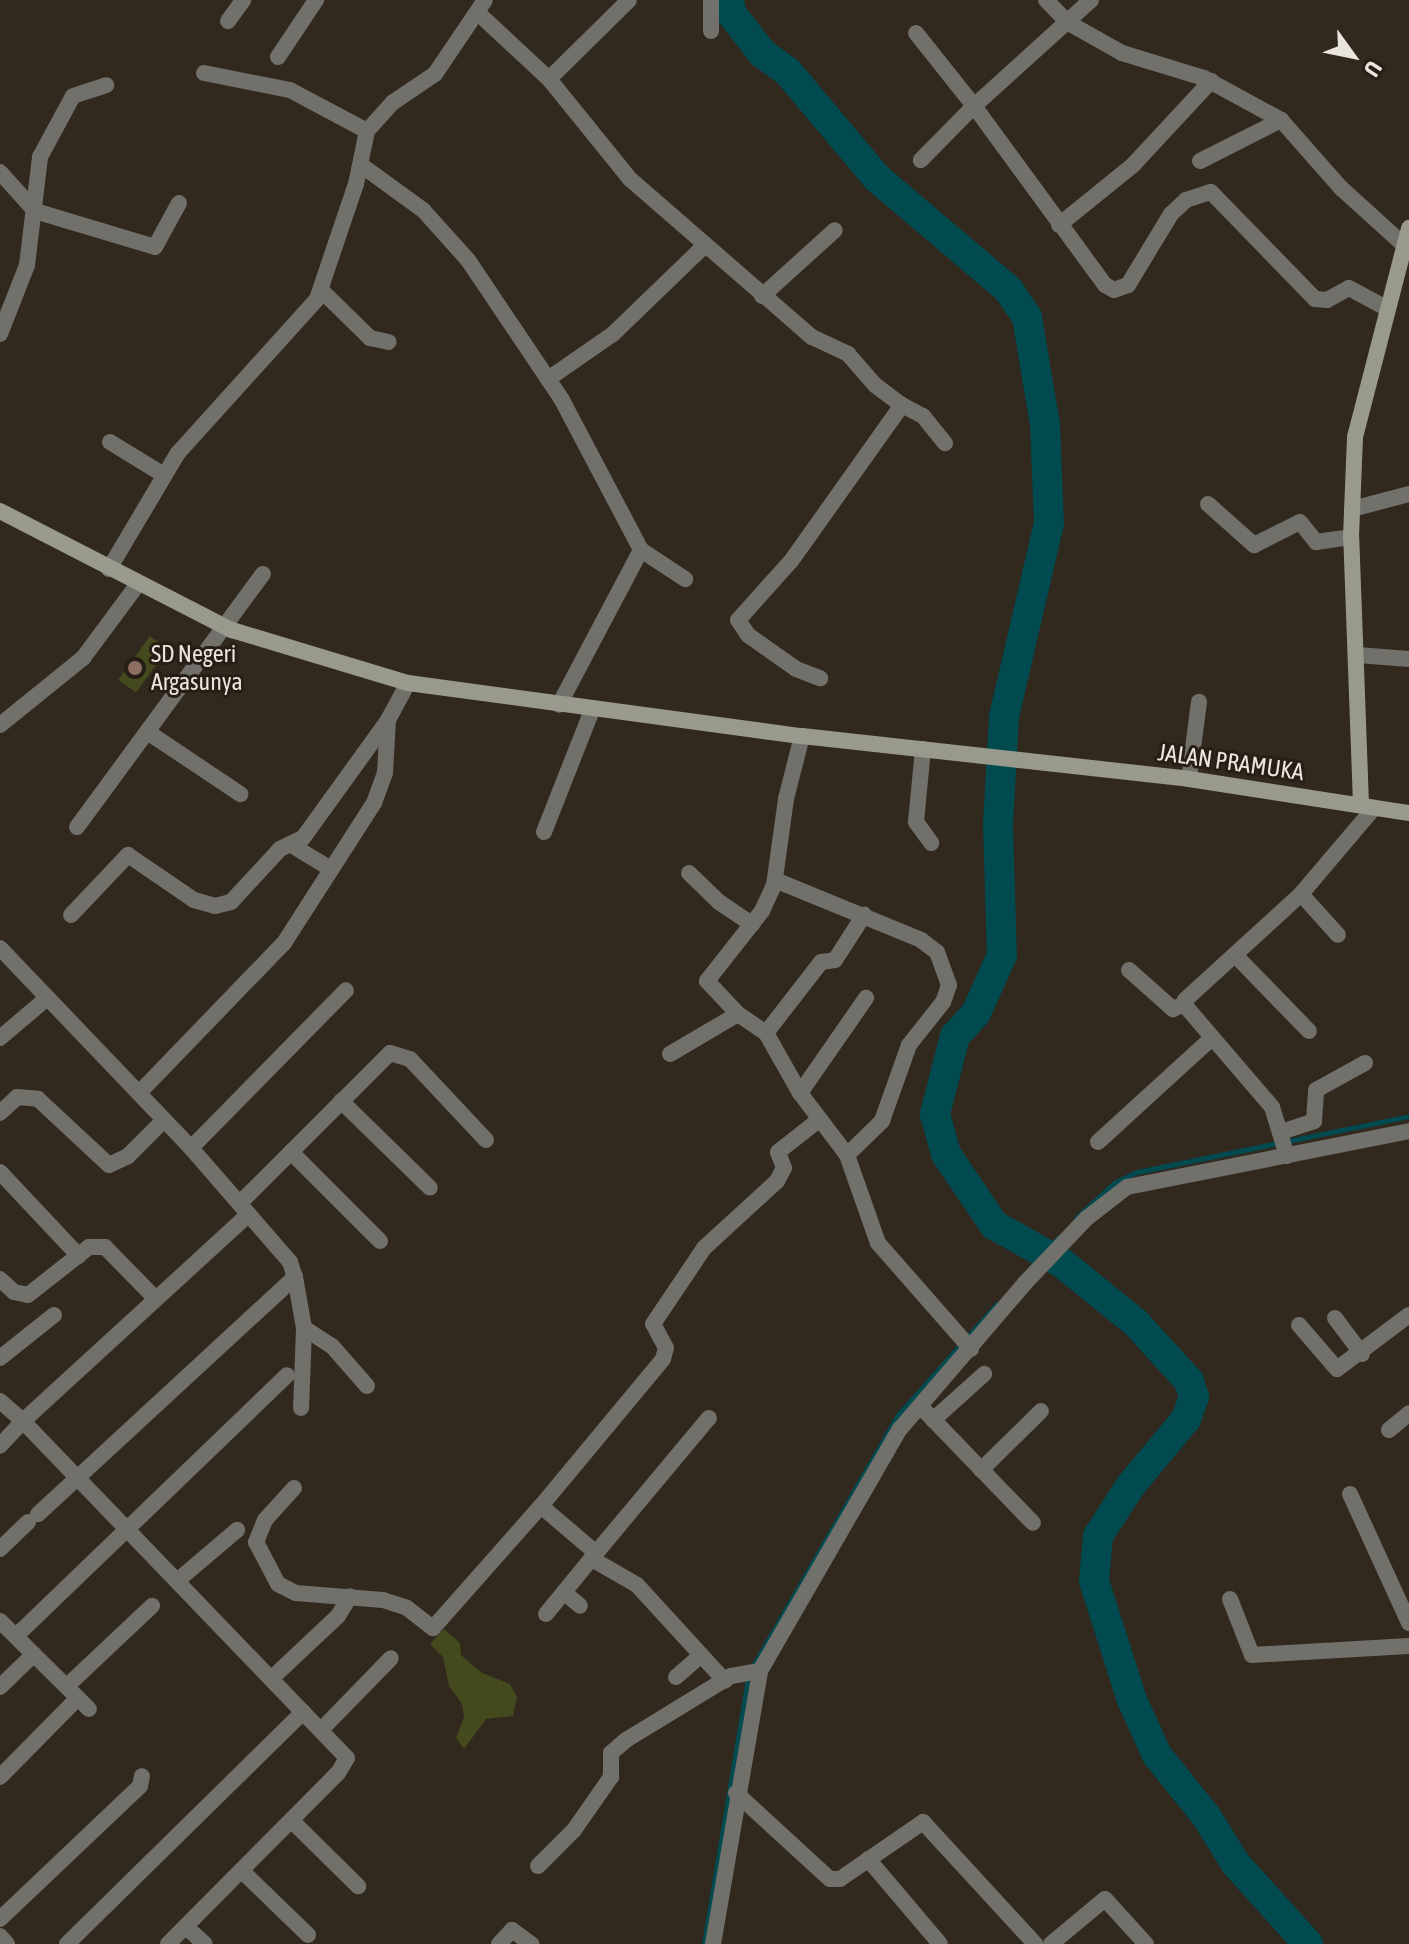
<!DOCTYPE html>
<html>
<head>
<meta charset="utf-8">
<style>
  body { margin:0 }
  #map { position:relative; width:1409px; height:1944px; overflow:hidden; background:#31281e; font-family:"Asap Condensed",sans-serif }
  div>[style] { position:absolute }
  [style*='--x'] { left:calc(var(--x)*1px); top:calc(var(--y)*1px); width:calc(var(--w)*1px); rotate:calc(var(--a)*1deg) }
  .green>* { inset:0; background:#444a1e; transform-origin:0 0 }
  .stream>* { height:5px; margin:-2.5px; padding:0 2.5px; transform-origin:2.5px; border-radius:2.5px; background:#004a50 }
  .river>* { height:30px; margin:-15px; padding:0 15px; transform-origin:15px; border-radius:15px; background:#004a50 }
  .street>* { height:16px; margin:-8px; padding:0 8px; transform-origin:8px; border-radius:8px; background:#71706a }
  .secondary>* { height:16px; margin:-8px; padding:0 8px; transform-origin:8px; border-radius:8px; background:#9a998e }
  .dots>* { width:22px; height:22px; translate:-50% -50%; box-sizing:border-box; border:4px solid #271e15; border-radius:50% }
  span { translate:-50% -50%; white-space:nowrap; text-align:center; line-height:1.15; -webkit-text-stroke:6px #271e15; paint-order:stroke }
  .poi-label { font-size:24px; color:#ebe5df }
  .left { translate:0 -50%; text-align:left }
  .street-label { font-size:24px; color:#ebe5df }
  .north { position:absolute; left:1313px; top:16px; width:80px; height:80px; -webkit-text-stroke:6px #271e15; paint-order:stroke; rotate:123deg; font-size:22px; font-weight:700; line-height:32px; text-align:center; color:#ebe5df }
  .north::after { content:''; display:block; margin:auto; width:28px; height:36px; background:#ebe5df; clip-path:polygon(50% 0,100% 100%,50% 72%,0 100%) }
</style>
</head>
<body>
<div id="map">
  <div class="green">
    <div style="left:150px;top:636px;width:22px;height:54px;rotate:36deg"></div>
    <div style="clip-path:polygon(444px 1629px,460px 1643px,461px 1655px,482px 1673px,510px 1684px,517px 1697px,513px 1716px,486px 1719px,464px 1749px,456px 1738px,464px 1717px,462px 1704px,449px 1686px,443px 1657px,430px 1644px)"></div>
  </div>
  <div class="stream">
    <div style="--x:1076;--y:1218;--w:52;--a:-42.6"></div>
    <div style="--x:1114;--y:1183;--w:25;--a:-26"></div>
    <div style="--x:1137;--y:1172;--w:278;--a:-11.6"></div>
    <div style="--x:1025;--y:1274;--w:50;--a:-47.4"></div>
    <div style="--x:753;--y:1666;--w:290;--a:-60"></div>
    <div style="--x:898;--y:1415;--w:149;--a:-48.3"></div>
    <div style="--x:704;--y:1944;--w:271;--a:-80.6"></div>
  </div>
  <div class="river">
    <div style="--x:729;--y:0;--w:13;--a:81"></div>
    <div style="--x:731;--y:13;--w:51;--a:52.2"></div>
    <div style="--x:762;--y:53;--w:32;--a:36"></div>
    <div style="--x:788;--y:72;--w:138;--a:50"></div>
    <div style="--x:877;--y:178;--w:172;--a:40.3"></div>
    <div style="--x:1008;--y:289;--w:34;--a:56"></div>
    <div style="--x:1027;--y:317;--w:109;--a:80.5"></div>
    <div style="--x:1045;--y:424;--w:99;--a:87.7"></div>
    <div style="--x:1049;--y:523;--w:199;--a:103.1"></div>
    <div style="--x:1004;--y:717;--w:107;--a:93.2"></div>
    <div style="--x:998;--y:824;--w:131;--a:88.3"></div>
    <div style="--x:1002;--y:955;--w:64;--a:114.1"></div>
    <div style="--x:976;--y:1013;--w:31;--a:132"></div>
    <div style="--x:955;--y:1036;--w:81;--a:104.4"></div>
    <div style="--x:935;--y:1114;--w:41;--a:74.6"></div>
    <div style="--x:946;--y:1154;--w:86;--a:55.9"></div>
    <div style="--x:994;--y:1225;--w:78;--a:29.2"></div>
    <div style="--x:1062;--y:1263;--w:95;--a:39"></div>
    <div style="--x:1136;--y:1323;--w:79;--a:47.6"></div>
    <div style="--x:1189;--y:1381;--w:17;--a:73"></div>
    <div style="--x:1194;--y:1397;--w:23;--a:110"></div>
    <div style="--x:1186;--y:1419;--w:86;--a:129.8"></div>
    <div style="--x:1131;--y:1485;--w:61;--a:122.9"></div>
    <div style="--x:1098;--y:1536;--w:45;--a:95.1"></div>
    <div style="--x:1094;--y:1581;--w:125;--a:72.3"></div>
    <div style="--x:1132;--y:1700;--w:60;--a:65.6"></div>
    <div style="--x:1157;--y:1755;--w:78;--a:51.2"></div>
    <div style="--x:1206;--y:1816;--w:57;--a:58"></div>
    <div style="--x:1236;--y:1864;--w:108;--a:48"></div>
  </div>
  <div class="street">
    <div style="--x:711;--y:0;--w:31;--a:90"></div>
    <div style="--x:1046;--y:0;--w:30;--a:46"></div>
    <div style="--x:1067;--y:22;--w:63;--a:29.4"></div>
    <div style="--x:1122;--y:53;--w:86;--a:17"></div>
    <div style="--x:1204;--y:78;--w:88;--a:28.6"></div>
    <div style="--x:1281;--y:120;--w:91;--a:48.6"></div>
    <div style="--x:1341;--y:188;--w:88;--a:42.2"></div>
    <div style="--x:1091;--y:0;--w:158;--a:137.8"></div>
    <div style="--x:974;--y:106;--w:222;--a:53.8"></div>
    <div style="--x:1105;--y:285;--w:10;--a:29"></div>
    <div style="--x:1114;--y:290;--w:15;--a:-20"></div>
    <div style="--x:1128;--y:285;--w:83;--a:-58.8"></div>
    <div style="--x:1171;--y:214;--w:21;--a:-43"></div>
    <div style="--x:1186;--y:200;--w:26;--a:-18"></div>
    <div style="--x:1211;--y:192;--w:149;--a:45.8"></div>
    <div style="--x:1315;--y:299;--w:12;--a:5"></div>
    <div style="--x:1327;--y:300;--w:25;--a:-29"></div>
    <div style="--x:1349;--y:288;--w:44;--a:28.3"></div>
    <div style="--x:478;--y:13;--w:97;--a:42.9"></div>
    <div style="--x:549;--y:79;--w:129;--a:51"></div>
    <div style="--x:630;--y:179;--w:241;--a:41"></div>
    <div style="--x:812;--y:337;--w:40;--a:25"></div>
    <div style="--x:848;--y:354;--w:41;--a:48.9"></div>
    <div style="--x:875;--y:385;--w:34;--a:37"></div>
    <div style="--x:902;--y:405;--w:191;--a:125.4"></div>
    <div style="--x:791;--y:561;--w:79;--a:131.9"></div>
    <div style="--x:738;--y:620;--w:18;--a:56"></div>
    <div style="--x:748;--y:635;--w:59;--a:35.3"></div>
    <div style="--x:796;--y:669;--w:26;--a:21"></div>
    <div style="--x:228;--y:21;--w:26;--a:-54"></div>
    <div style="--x:916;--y:33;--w:93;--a:51.5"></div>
    <div style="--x:974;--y:106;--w:76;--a:134.5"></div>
    <div style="--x:278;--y:57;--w:69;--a:-56.3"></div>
    <div style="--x:204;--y:73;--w:88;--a:11.2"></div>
    <div style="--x:290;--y:90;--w:87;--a:28"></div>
    <div style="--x:549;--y:79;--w:112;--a:-44.6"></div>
    <div style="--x:1200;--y:161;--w:91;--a:-26.8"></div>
    <div style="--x:361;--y:165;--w:77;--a:36"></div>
    <div style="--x:423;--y:210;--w:67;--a:48"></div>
    <div style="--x:468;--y:260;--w:169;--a:56.1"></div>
    <div style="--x:562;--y:400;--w:170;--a:62.2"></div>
    <div style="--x:641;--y:550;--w:175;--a:117.9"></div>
    <div style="--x:0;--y:172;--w:52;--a:48.1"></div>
    <div style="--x:35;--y:211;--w:125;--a:16.7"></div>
    <div style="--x:155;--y:247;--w:50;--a:-61.4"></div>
    <div style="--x:1059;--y:225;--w:95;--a:-39"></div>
    <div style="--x:1133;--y:165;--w:115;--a:-47.1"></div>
    <div style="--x:321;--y:290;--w:69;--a:44.4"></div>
    <div style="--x:370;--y:338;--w:19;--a:12"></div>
    <div style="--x:762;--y:296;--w:98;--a:-42.1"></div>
    <div style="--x:0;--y:334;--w:74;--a:-68.6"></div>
    <div style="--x:27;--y:265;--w:109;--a:-83.1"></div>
    <div style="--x:40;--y:157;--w:69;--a:-61.6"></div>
    <div style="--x:73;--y:96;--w:35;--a:-18"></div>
    <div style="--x:548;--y:379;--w:79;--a:-34.7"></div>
    <div style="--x:613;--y:334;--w:127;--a:-44"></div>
    <div style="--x:902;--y:405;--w:24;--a:28"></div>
    <div style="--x:923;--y:416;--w:35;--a:51"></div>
    <div style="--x:110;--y:442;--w:63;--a:31.4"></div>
    <div style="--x:1208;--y:504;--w:62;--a:41.7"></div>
    <div style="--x:1254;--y:545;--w:51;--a:-26.6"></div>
    <div style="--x:1300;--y:522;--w:26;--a:51"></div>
    <div style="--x:1316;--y:542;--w:35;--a:-8"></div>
    <div style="--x:1352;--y:509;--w:59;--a:-14.7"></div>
    <div style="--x:641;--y:550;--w:53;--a:33.4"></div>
    <div style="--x:109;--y:569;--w:135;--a:-59.3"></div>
    <div style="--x:178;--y:453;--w:207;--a:-47.9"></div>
    <div style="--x:317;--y:299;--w:121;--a:-71.3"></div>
    <div style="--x:356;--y:184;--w:54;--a:-78.3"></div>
    <div style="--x:367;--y:131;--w:38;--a:-48"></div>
    <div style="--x:392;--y:103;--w:52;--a:-34"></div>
    <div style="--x:435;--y:74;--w:89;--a:-56"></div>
    <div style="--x:1358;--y:655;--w:51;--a:4.5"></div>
    <div style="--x:0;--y:725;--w:107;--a:-38.9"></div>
    <div style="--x:83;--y:658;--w:92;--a:-53.4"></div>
    <div style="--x:149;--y:733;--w:110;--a:33.8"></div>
    <div style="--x:802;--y:736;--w:65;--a:104.3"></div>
    <div style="--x:786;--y:799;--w:87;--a:97.9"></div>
    <div style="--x:774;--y:885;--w:29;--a:115"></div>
    <div style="--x:762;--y:911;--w:89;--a:128.2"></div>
    <div style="--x:707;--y:981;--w:45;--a:46.8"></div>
    <div style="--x:738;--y:1014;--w:34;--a:34"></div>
    <div style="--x:766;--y:1033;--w:69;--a:60.5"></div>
    <div style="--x:800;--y:1093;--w:78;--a:52.8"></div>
    <div style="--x:847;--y:1155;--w:93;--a:70.6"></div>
    <div style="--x:878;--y:1243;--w:141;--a:48.7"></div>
    <div style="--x:923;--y:749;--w:73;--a:95.5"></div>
    <div style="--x:916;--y:822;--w:26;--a:54"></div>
    <div style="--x:1189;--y:779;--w:78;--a:-82.6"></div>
    <div style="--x:77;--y:827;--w:314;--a:-53.7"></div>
    <div style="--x:544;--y:832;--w:131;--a:-68.5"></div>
    <div style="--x:293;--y:846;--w:44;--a:31.2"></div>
    <div style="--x:689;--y:873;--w:42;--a:44"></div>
    <div style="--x:719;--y:902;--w:40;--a:34"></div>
    <div style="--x:775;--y:880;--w:158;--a:22.3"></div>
    <div style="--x:921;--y:940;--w:20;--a:37"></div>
    <div style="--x:937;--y:952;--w:35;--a:70"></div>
    <div style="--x:949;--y:985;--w:18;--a:109"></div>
    <div style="--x:943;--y:1002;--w:55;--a:128.3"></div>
    <div style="--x:909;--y:1045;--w:81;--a:109.6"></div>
    <div style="--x:882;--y:1121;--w:49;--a:135.8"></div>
    <div style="--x:1301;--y:894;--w:55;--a:47.9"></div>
    <div style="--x:71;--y:915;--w:83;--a:-46.5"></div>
    <div style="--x:128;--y:855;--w:80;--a:34.3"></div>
    <div style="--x:194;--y:900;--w:22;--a:16"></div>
    <div style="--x:215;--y:906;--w:16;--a:-14"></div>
    <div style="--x:231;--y:902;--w:72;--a:-47.2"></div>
    <div style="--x:280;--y:849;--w:25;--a:-26"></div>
    <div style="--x:303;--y:838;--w:145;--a:-54.2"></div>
    <div style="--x:0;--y:948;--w:277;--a:46.3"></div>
    <div style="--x:191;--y:1148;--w:151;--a:49"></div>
    <div style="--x:290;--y:1262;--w:16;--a:72"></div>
    <div style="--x:295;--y:1277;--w:350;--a:137.3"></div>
    <div style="--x:1235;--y:955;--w:106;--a:45.8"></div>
    <div style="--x:1129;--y:970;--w:59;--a:41.6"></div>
    <div style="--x:1173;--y:1009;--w:13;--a:-23"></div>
    <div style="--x:766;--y:1033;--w:90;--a:-52.2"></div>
    <div style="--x:821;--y:962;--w:14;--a:-8"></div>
    <div style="--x:835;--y:960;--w:54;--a:-57.2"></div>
    <div style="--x:0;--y:1038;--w:60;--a:-40.3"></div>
    <div style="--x:670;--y:1054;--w:79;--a:-30.5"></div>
    <div style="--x:139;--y:1093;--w:209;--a:-46"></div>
    <div style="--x:284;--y:943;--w:166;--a:-57.3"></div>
    <div style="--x:374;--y:803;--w:32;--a:-70"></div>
    <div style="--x:385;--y:773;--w:53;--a:-86.8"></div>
    <div style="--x:388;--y:720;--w:42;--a:-61.6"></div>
    <div style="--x:800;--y:1093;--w:116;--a:-55.2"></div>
    <div style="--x:341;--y:1101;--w:124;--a:44.3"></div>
    <div style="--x:0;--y:1113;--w:23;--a:-43"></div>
    <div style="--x:17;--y:1097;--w:21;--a:5"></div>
    <div style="--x:38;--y:1099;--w:97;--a:42.9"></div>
    <div style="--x:109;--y:1165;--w:21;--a:-25"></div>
    <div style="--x:128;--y:1156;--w:51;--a:-45"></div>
    <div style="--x:1281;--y:1132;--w:35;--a:-18"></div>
    <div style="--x:1314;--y:1121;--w:31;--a:-86"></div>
    <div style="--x:1316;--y:1090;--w:56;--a:-28.9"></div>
    <div style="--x:1098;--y:1142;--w:154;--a:-42.4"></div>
    <div style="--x:191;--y:1148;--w:221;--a:-45.5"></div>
    <div style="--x:291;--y:1152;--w:126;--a:45"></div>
    <div style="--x:1287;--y:1156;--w:51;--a:-107"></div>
    <div style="--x:1272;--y:1107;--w:130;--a:-130.6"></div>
    <div style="--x:1187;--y:1008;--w:8;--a:-104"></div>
    <div style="--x:1185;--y:1000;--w:157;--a:-42.4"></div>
    <div style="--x:1301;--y:894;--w:113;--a:-49.7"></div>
    <div style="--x:0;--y:1172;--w:115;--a:46.8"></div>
    <div style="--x:240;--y:1203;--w:212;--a:-45"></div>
    <div style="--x:390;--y:1053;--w:21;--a:17"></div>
    <div style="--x:410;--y:1059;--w:111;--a:46.8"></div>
    <div style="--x:295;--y:1277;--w:52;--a:80"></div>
    <div style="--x:304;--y:1328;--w:80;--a:92.1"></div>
    <div style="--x:0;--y:1279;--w:19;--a:43"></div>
    <div style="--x:14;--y:1292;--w:14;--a:12"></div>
    <div style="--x:28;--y:1295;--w:78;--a:-38.2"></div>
    <div style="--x:89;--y:1247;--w:16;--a:0"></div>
    <div style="--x:105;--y:1247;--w:70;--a:45.6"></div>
    <div style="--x:1335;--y:1318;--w:45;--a:53.1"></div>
    <div style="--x:1299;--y:1325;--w:58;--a:49.2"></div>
    <div style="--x:1337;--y:1369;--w:90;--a:-36.9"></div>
    <div style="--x:304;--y:1328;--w:33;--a:33"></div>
    <div style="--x:332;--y:1346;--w:53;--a:48.8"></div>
    <div style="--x:0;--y:1358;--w:69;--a:-38.5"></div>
    <div style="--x:0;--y:1401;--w:30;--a:41"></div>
    <div style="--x:23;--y:1421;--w:34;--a:133"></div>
    <div style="--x:921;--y:1407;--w:161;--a:46"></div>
    <div style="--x:933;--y:1420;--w:69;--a:-42"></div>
    <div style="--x:1389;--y:1430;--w:26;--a:-40"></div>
    <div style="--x:981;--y:1470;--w:84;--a:-44.5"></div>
    <div style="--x:294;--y:1488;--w:43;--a:132.2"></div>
    <div style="--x:265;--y:1520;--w:24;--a:112"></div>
    <div style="--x:256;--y:1542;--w:47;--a:62.4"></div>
    <div style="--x:278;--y:1584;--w:20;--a:27"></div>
    <div style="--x:296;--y:1593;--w:87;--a:4.6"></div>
    <div style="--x:383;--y:1600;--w:25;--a:18"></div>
    <div style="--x:407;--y:1608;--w:33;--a:38"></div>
    <div style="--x:433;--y:1628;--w:163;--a:-48.5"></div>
    <div style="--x:541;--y:1506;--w:72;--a:40.5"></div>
    <div style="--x:596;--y:1553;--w:176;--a:-50.1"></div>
    <div style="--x:1350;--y:1494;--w:142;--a:65.4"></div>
    <div style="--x:541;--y:1506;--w:191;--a:-50.3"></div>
    <div style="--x:663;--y:1359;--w:11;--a:-75"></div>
    <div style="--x:666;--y:1348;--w:27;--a:-118"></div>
    <div style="--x:653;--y:1324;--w:92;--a:-56.1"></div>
    <div style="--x:704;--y:1248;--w:99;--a:-42.5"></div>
    <div style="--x:777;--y:1181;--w:15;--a:-62"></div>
    <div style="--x:784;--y:1168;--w:17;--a:-111"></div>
    <div style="--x:778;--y:1152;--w:53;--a:-38.2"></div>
    <div style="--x:0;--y:1549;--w:39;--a:-44"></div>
    <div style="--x:592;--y:1559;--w:52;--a:30"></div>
    <div style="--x:637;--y:1585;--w:130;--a:47.5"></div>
    <div style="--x:177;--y:1581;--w:79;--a:-40.4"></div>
    <div style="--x:564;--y:1592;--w:21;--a:41"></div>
    <div style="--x:1230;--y:1599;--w:60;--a:68.6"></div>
    <div style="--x:1252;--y:1655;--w:157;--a:-3.3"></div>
    <div style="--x:546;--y:1614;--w:79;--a:-50.7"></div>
    <div style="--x:0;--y:1621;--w:125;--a:44.7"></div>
    <div style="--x:16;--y:1636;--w:376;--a:-43.9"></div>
    <div style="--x:676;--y:1677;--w:30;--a:-41"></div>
    <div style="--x:272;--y:1678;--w:91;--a:-43.2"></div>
    <div style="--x:338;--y:1616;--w:23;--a:-59"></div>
    <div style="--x:67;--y:1686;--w:117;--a:-43.3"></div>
    <div style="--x:0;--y:1687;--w:47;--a:-44.1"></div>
    <div style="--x:321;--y:1730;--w:100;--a:-45.8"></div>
    <div style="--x:0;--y:1777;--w:111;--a:-45.4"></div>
    <div style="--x:736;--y:1793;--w:127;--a:42.5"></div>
    <div style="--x:830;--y:1879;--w:10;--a:0"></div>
    <div style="--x:840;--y:1879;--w:101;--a:-34.5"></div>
    <div style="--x:923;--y:1822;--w:166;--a:47.4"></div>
    <div style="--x:292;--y:1821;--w:93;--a:44.6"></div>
    <div style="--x:868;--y:1859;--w:111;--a:49.7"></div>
    <div style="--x:538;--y:1866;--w:51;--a:-45"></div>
    <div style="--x:574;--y:1830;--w:65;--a:-55.1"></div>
    <div style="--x:611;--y:1777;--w:24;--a:-90"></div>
    <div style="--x:611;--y:1753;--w:20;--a:-41"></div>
    <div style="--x:626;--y:1740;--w:123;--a:-31.4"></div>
    <div style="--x:731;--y:1676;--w:29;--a:-10"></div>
    <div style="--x:242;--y:1871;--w:92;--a:44.1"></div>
    <div style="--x:0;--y:1919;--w:193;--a:-43.5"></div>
    <div style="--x:140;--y:1786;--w:10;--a:-79"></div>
    <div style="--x:186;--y:1927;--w:25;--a:42"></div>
    <div style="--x:0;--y:1936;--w:11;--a:49"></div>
    <div style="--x:67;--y:1944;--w:331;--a:-44.5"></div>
    <div style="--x:168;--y:1944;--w:241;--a:-45.2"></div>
    <div style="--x:338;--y:1773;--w:17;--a:-59"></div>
    <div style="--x:347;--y:1758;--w:467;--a:-133.9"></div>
    <div style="--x:23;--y:1421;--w:306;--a:-42.5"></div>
    <div style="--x:499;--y:1944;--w:19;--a:-47"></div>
    <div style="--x:512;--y:1930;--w:24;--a:36"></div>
    <div style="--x:713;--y:1944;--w:277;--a:-80.2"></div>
    <div style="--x:760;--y:1671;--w:280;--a:-60"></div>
    <div style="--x:900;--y:1429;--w:192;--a:-49.4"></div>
    <div style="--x:1025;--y:1283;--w:90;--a:-46.4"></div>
    <div style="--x:1087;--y:1218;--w:51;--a:-37.8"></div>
    <div style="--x:1127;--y:1187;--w:288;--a:-11.2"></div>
    <div style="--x:1051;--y:1944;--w:70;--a:-39.8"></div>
    <div style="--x:1105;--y:1899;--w:61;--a:47.7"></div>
  </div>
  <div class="secondary">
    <div style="--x:0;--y:511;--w:261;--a:27.2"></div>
    <div style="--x:232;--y:630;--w:184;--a:16.8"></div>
    <div style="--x:408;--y:683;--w:398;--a:7.7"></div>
    <div style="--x:802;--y:736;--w:389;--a:6.3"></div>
    <div style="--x:1189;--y:779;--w:223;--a:8.8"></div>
    <div style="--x:1361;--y:804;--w:267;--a:-92.1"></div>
    <div style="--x:1351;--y:537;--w:100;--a:-87.7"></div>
    <div style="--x:1355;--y:437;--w:216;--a:-75.5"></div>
  </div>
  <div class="dots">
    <div style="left:135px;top:668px;background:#8d6e63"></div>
  </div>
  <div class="poi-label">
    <span class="left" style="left:151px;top:668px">SD Negeri<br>Argasunya</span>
  </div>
  <div class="street-label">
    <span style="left:1231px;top:762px;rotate:8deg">JALAN PRAMUKA</span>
  </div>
  <div class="north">U</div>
</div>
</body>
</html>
